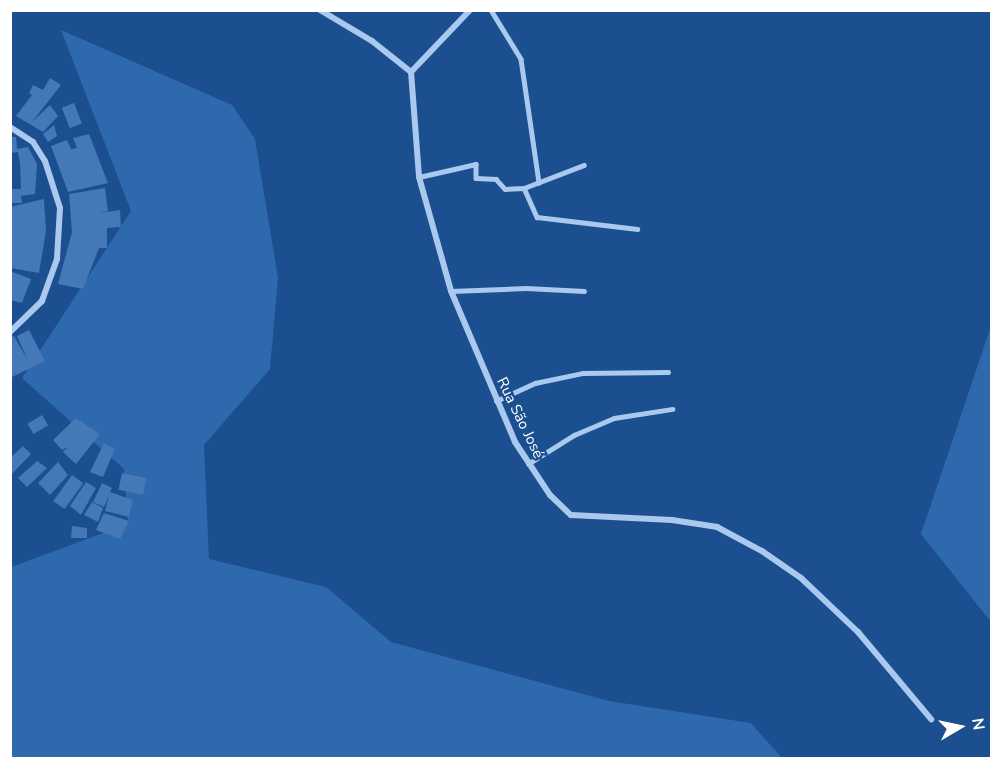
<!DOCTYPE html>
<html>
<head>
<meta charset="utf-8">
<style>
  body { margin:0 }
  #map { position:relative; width:1002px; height:769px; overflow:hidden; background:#1b4f8f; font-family:"Nunito Sans",sans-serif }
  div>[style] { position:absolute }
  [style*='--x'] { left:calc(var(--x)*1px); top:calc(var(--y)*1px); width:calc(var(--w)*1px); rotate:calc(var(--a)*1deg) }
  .green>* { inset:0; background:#2e69ad }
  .building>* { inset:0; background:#4478b7; transform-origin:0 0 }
  .lane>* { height:4.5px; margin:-2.25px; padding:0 2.25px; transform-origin:2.25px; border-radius:2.25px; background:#a9c9ee }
  .street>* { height:6px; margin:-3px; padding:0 3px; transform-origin:3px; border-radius:3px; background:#a9c9ee }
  span { translate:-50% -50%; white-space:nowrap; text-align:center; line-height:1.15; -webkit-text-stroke:4.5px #1b4f8f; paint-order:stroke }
  .street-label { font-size:15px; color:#fff }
  .frame { position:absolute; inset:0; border:12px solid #fff; pointer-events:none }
  .north { position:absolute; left:930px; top:697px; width:60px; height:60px; -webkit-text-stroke:4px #1b4f8f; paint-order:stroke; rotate:81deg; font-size:16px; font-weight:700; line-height:24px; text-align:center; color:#fff }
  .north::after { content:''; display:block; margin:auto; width:21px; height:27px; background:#fff; clip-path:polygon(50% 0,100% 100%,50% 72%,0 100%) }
</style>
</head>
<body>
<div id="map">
  <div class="green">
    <div style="clip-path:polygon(61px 30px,232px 105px,255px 139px,278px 278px,270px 369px,204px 445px,209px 559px,326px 587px,391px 642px,609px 701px,751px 723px,782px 758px,11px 758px,11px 567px,128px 524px,124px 469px,22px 378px,131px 211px)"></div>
    <div style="clip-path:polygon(991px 326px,991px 622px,921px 534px)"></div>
  </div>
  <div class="building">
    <div style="clip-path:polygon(50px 78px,61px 85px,32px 122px,50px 105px,58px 116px,43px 132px,16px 116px,32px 95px,29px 93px,33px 85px,43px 90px)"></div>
    <div style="left:74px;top:103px;width:22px;height:13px;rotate:69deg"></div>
    <div style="clip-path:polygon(54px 125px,57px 136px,48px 142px,43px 134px)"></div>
    <div style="clip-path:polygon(89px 134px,108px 183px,68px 192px,51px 146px,67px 140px,71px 149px,77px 148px,73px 138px)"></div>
    <div style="clip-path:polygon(10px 137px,16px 137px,17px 149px,28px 147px,37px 164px,35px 194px,21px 196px,22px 203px,10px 203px,10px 189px,21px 189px,20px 163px,18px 152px,10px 153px)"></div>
    <div style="clip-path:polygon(105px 188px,108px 211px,99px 213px,120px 210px,121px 227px,107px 228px,107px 248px,99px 248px,83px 289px,58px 284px,72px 232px,69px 194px)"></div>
    <div style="clip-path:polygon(44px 199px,46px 231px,39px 273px,10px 268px,10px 207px)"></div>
    <div style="clip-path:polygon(10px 271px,31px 279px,22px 303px,10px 300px)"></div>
    <div style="clip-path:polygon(29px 330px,45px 361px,10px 378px,10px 338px,14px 336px,27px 359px,17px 336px)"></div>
    <div style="left:42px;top:415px;width:12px;height:17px;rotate:59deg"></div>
    <div style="clip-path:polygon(76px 418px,100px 434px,76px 464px,63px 452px,68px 447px,62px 450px,53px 440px)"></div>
    <div style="clip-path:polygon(104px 443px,115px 449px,103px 477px,90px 472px)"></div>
    <div style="clip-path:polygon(23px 446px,31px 454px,10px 476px,10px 458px)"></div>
    <div style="clip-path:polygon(37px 461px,47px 468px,27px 487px,18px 478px)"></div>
    <div style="clip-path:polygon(58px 462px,68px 475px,50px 495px,38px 483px)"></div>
    <div style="left:122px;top:473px;width:25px;height:17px;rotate:12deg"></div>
    <div style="left:72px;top:475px;width:14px;height:32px;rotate:36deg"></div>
    <div style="clip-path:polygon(86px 482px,96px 488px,81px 515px,70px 506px)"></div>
    <div style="clip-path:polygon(102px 483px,112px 488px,110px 492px,133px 500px,129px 517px,105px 511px,109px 496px,104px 507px,93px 502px)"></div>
    <div style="clip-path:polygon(92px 502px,103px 508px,98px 522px,84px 515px)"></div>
    <div style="clip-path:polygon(104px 513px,129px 521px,120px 539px,96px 530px)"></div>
    <div style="clip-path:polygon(72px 526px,87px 528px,87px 538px,71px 538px)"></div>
  </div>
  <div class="lane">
    <div style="--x:491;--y:10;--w:57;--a:58.5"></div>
    <div style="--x:521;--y:59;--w:125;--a:81.7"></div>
    <div style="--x:419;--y:177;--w:58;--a:-12.8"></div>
    <div style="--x:476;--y:164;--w:14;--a:90"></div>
    <div style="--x:476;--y:178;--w:20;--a:3"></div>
    <div style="--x:496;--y:179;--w:13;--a:48"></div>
    <div style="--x:505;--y:189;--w:19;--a:-3"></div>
    <div style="--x:524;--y:188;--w:32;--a:66"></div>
    <div style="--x:537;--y:217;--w:101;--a:6.8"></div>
    <div style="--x:524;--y:188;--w:64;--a:-21"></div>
    <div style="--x:451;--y:291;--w:75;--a:-2.3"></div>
    <div style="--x:526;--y:288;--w:58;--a:3"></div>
    <div style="--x:496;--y:401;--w:43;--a:-24.8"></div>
    <div style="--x:535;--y:383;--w:49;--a:-11.8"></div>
    <div style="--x:583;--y:373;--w:85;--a:-0.7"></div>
    <div style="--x:528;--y:464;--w:54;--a:-32.2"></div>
    <div style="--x:574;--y:435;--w:43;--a:-23"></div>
    <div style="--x:614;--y:418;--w:59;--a:-8.8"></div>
  </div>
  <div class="street">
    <div style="--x:320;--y:10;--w:61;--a:30.8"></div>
    <div style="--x:372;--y:41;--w:50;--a:38.5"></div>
    <div style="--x:411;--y:72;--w:105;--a:85.6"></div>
    <div style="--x:419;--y:177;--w:118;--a:74.3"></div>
    <div style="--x:451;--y:291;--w:164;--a:67"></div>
    <div style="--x:515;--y:442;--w:64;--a:56.6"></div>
    <div style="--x:550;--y:495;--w:29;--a:44"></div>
    <div style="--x:571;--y:515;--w:101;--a:2.8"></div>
    <div style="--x:672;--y:520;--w:46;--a:8.8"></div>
    <div style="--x:717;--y:527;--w:51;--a:28.1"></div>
    <div style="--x:762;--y:551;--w:47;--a:34.7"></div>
    <div style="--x:801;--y:578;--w:79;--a:43.5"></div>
    <div style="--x:858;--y:632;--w:114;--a:50"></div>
    <div style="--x:411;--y:72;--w:86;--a:-46.4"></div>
    <div style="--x:10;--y:127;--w:27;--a:33"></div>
    <div style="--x:33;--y:142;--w:22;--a:58"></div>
    <div style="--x:45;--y:161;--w:49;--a:72.3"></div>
    <div style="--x:60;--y:208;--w:51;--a:93.4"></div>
    <div style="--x:57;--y:259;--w:45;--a:109.7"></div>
    <div style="--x:42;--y:301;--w:45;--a:135.9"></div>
  </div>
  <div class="street-label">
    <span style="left:520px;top:418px;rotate:64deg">Rua São José</span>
  </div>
  <div class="frame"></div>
  <div class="north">N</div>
</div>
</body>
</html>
